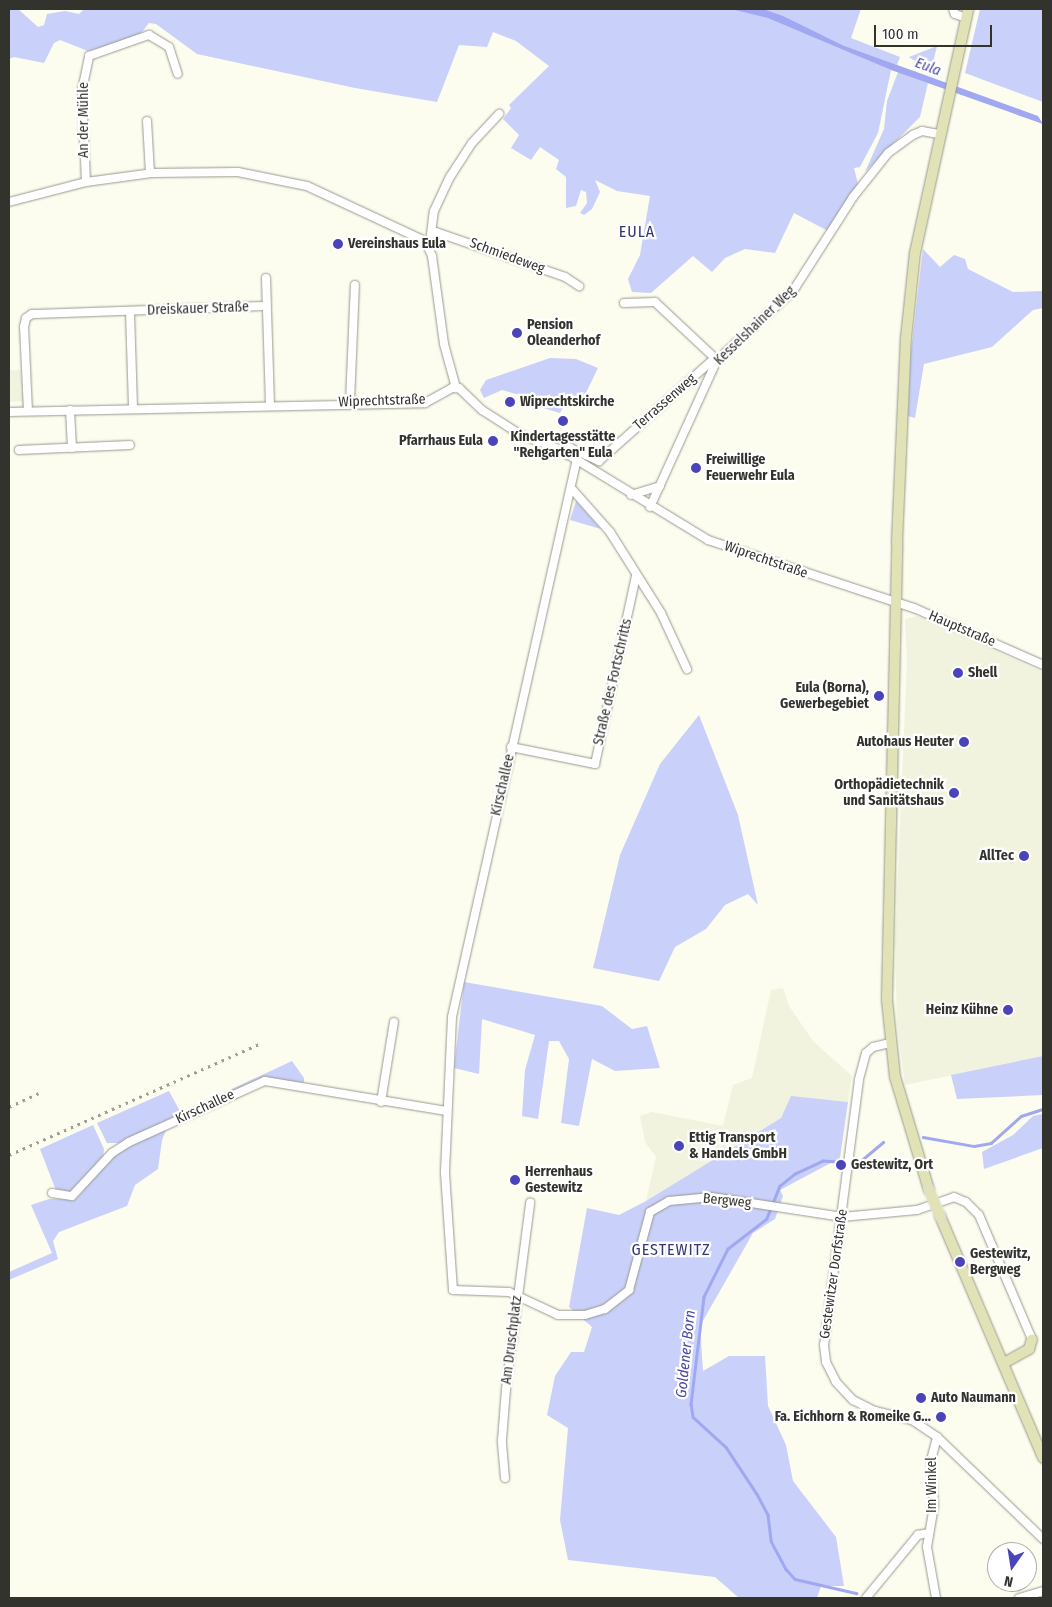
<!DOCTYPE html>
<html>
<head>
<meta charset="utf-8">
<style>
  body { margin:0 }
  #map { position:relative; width:1052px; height:1607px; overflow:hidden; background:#fcfcef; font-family:"Fira Sans Condensed",sans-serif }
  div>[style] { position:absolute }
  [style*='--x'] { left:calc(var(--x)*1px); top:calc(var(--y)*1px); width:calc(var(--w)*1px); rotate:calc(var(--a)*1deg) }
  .built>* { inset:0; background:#f2f3de }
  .green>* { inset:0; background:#c9d0fa }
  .water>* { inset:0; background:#a0a8f1 }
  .stream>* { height:2.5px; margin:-1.25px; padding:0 1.25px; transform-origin:1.25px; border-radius:1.25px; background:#a0a8f1 }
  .roads { filter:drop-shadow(0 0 1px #98998d) drop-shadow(0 0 1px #98998d) }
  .minor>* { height:8px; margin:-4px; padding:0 4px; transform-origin:4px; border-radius:4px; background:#fff }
  .major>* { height:10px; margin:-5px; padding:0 5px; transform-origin:5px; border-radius:5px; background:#e1e2b5 }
  .rail>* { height:2.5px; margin-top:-1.25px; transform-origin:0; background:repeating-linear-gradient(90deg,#9d9d94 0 2.5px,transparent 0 7.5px) }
  .bridges { filter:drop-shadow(0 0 1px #dedede) drop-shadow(0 0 1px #dedede) }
  .major-bridge>* { height:10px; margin:-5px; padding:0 5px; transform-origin:5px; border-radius:5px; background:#e1e2b5 }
  .dots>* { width:14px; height:14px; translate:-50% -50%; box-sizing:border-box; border:2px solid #fff; border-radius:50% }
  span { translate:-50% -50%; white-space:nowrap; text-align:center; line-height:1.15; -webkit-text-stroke:4.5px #fff; paint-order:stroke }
  .street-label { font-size:14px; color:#33332e }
  .poi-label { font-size:14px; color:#33332e; font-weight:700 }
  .left { translate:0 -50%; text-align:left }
  .right { translate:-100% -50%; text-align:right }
  .water-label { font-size:15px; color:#494aa0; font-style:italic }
  .quarter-label { font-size:16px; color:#363874; letter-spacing:1px }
  .frame { position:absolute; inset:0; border:10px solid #33332e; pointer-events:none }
  .north { position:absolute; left:987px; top:1542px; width:50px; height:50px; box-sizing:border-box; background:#fff; border:1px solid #adadab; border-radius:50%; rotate:193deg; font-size:14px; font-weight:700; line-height:20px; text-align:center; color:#33332e }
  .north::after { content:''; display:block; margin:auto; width:18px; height:22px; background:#4944ba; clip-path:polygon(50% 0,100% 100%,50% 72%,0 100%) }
  .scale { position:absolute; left:874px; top:25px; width:118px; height:22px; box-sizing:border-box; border:2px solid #33332e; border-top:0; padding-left:6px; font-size:15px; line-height:18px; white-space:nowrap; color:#33332e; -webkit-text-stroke:4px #fff; paint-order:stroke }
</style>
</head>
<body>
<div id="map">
  <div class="built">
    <div style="clip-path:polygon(9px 370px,21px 370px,23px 401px,9px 402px)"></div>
    <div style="clip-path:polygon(917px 616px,1043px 672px,1043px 1056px,905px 1085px,897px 1025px,895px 943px,907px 661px,905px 619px)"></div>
    <div style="clip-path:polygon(783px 988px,789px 1006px,813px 1041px,852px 1076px,848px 1102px,791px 1097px,781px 1118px,646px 1201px,656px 1157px,645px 1142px,640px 1116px,652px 1112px,723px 1126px,733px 1085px,752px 1078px,771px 990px)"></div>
  </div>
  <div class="green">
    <div style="clip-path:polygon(9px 9px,18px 9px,38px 27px,44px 25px,47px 14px,65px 11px,79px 14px,84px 9px,861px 9px,851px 38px,900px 57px,897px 65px,842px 45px,845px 50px,891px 70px,878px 133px,860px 167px,854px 168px,858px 184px,828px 231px,794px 213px,775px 253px,745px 249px,725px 258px,712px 272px,693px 256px,651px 293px,632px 292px,628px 279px,640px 255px,650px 196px,617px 191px,595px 180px,600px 192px,592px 209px,584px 215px,580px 213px,587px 203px,586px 192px,581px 190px,576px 206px,566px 208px,566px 177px,556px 169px,559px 160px,540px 147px,531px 160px,511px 148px,519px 135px,503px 119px,511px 108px,509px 105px,549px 66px,516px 41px,493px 32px,487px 47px,459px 45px,437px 102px,355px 88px,197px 54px,156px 24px,149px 23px,139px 36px,88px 51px,60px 40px,54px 43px,44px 63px,14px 57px,9px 59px)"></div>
    <div style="clip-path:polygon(980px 9px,1043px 9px,1043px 102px,965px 73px)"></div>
    <div style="clip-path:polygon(937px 46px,931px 71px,909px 57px)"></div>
    <div style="clip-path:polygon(898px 72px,928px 83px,920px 117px,865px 172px,884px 129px,887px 101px)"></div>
    <div style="clip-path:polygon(923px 249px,940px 267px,954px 255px,965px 259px,968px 269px,1013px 292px,1043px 291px,1043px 308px,1033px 310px,992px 347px,924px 364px,915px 418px,908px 416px,910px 360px)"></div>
    <div style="clip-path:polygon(550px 358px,576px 359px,598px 368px,582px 401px,569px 396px,560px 413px,536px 406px,536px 400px,502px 390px,484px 398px,480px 390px,486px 380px)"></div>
    <div style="clip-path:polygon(576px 501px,601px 529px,570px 520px)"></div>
    <div style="clip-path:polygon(699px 715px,738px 815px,758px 905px,748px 894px,725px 905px,706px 929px,675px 947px,659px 981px,593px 968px,620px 855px,660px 764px)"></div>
    <div style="clip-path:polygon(464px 982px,602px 1006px,632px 1029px,647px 1026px,660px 1068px,615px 1071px,592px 1059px,579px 1126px,561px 1123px,569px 1059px,559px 1041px,549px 1041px,538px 1119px,522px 1116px,525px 1070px,535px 1035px,482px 1019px,479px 1074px,454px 1068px)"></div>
    <div style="clip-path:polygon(1043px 1056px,1043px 1095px,957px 1099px,951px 1075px)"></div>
    <div style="clip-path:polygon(292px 1061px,304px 1078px,304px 1083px,258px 1079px,121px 1143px,107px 1143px,97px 1123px,169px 1091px,181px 1113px)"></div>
    <div style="clip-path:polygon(791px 1096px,848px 1102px,840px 1158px,780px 1190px,783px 1196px,775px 1219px,753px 1233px,700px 1326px,703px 1371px,729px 1356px,765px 1356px,768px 1406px,786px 1445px,793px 1481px,836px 1537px,844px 1586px,821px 1586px,817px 1598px,739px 1598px,715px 1577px,568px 1560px,560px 1520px,568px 1428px,547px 1415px,555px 1376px,571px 1352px,584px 1352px,592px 1327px,569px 1307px,587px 1208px,619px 1215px,646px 1201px,781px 1118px)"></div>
    <div style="clip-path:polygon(1043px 1114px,1043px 1148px,984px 1169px,982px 1152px,1013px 1135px,1033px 1116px)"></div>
    <div style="clip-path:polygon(93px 1125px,104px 1149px,103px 1157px,76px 1189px,67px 1193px,55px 1188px,40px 1149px)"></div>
    <div style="clip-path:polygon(167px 1128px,162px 1140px,158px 1169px,135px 1185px,127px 1206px,59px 1232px,53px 1241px,58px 1259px,9px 1280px,9px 1272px,52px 1253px,31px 1205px,49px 1199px,76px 1199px,114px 1155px)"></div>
  </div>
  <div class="water">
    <div style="clip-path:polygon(731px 9px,763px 9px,783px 16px,842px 45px,1038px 116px,1043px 124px,891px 70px,768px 18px)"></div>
  </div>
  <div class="stream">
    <div style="--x:923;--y:1137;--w:52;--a:10"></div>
    <div style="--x:974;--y:1146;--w:17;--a:-10"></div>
    <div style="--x:991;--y:1143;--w:40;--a:-42"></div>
    <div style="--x:1021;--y:1116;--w:23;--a:-18"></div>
    <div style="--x:838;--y:1162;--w:15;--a:-176"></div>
    <div style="--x:823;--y:1161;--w:31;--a:155"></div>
    <div style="--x:795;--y:1174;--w:19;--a:141"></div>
    <div style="--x:780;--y:1186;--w:35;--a:112"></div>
    <div style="--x:767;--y:1219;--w:49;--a:142.4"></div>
    <div style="--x:728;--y:1249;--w:54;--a:116.6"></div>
    <div style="--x:704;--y:1297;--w:108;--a:96.9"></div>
    <div style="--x:691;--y:1404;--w:13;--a:81"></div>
    <div style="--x:693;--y:1417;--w:45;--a:42.3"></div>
    <div style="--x:726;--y:1447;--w:56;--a:56.6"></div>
    <div style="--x:757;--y:1494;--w:24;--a:62"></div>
    <div style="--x:768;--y:1515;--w:26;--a:83"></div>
    <div style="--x:771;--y:1541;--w:32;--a:62"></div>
    <div style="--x:786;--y:1569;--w:13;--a:48"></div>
    <div style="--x:795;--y:1579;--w:63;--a:12.9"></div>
    <div style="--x:857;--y:1164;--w:34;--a:-40"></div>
  </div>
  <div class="roads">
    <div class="minor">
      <div style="--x:953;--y:9;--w:5;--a:68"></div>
      <div style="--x:955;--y:14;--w:12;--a:20"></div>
      <div style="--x:147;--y:121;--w:52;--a:86.7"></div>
      <div style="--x:86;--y:182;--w:92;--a:-92.5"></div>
      <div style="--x:82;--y:90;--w:35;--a:-78"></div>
      <div style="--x:89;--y:56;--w:64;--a:-19.3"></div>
      <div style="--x:149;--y:35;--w:23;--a:31"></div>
      <div style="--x:169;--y:47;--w:28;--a:72"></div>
      <div style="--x:9;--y:202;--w:80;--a:-14.6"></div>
      <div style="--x:86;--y:182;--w:68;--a:-7.7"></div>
      <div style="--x:153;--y:173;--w:85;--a:-0.7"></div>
      <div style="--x:238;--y:172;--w:70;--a:11.5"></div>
      <div style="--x:307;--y:186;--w:130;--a:25"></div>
      <div style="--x:425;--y:241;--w:17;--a:65"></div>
      <div style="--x:432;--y:256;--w:89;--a:82.2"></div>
      <div style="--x:444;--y:344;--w:46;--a:74.7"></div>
      <div style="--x:433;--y:231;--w:140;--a:19.2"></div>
      <div style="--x:565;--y:277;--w:17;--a:33"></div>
      <div style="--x:431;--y:234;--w:23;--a:-83"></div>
      <div style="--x:434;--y:211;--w:38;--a:-65"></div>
      <div style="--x:450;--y:177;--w:40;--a:-57.1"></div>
      <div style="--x:472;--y:143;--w:40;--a:-47"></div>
      <div style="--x:266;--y:278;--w:128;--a:88.2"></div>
      <div style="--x:624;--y:303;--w:31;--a:-2"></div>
      <div style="--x:655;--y:302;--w:85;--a:43.1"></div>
      <div style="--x:130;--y:312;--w:97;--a:88.2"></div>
      <div style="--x:350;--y:402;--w:117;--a:-87.6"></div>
      <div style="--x:70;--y:410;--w:38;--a:87"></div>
      <div style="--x:28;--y:411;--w:84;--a:-92.7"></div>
      <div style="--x:24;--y:327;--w:9;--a:-77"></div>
      <div style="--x:26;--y:318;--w:7;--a:-34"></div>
      <div style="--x:32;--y:314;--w:234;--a:-2"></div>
      <div style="--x:9;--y:412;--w:416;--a:-1.2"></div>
      <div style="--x:425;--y:403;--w:31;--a:-29"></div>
      <div style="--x:452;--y:388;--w:7;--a:0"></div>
      <div style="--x:459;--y:388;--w:32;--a:44"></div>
      <div style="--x:482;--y:410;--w:46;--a:32.7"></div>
      <div style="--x:521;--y:435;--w:40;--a:20.2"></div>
      <div style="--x:559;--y:449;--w:175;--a:31.4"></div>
      <div style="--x:708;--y:540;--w:217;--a:18.3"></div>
      <div style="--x:914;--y:608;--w:141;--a:23.8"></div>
      <div style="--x:19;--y:450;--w:111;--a:-2.6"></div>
      <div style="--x:567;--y:455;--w:8;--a:-67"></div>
      <div style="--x:570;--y:448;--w:32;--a:24"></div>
      <div style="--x:599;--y:461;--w:155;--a:-41.6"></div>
      <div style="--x:576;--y:463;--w:568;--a:102.62"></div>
      <div style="--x:452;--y:1017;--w:156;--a:92.6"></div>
      <div style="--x:445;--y:1173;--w:117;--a:86.1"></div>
      <div style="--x:453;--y:1290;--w:56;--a:2"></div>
      <div style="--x:509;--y:1292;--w:54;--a:25.1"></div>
      <div style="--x:558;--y:1315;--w:27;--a:0"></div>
      <div style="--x:585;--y:1315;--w:21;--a:-17"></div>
      <div style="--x:605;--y:1309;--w:31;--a:-38"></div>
      <div style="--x:629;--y:1290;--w:81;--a:-74.9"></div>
      <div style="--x:650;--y:1212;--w:22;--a:-30"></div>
      <div style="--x:669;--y:1201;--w:43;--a:-5.3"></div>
      <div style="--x:712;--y:1197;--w:132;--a:8.7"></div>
      <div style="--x:842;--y:1217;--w:75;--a:-5.3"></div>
      <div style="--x:917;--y:1210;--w:39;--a:-19"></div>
      <div style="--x:954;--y:1197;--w:13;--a:23"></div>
      <div style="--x:966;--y:1202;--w:18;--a:45"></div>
      <div style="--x:979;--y:1215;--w:135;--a:66.9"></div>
      <div style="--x:571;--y:488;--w:59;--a:48.4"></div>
      <div style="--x:610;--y:532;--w:96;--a:57.8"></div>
      <div style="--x:661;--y:613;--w:62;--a:65.1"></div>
      <div style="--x:631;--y:495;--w:30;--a:-17"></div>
      <div style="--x:650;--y:507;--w:162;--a:-65.5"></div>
      <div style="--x:717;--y:360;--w:103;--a:-42.2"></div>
      <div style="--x:793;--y:291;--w:112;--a:-57.4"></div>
      <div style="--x:853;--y:197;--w:56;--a:-51.5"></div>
      <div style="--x:888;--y:153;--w:31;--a:-36"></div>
      <div style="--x:913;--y:135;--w:10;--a:-24"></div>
      <div style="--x:922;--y:131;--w:17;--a:10"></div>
      <div style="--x:511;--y:747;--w:86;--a:11.4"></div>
      <div style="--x:595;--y:764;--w:192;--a:-77.7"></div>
      <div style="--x:890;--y:1043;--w:17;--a:167"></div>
      <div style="--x:873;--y:1047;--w:9;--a:139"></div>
      <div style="--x:866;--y:1053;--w:28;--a:105"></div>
      <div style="--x:859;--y:1080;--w:267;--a:97.5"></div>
      <div style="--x:824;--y:1345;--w:17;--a:83"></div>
      <div style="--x:826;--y:1362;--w:22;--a:63"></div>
      <div style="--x:836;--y:1382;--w:25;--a:47"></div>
      <div style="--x:853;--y:1400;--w:25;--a:27"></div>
      <div style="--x:875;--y:1411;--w:38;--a:14"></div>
      <div style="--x:912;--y:1420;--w:30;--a:34"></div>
      <div style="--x:937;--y:1437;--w:147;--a:43.9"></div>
      <div style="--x:381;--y:1102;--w:81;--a:-80.8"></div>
      <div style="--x:52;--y:1193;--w:20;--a:9"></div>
      <div style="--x:72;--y:1196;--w:59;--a:-47.1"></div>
      <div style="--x:112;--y:1153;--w:20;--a:-33"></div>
      <div style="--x:129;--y:1142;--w:149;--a:-24.2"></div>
      <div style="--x:265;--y:1081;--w:184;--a:9.4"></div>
      <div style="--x:505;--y:1478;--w:38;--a:-95"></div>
      <div style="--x:502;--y:1440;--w:51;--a:-85.5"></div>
      <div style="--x:506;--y:1389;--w:188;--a:-82.6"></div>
      <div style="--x:866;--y:1598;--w:82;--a:-50.5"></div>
      <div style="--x:918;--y:1535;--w:10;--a:-11"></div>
      <div style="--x:936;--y:1598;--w:52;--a:-100"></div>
      <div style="--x:927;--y:1547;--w:42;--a:-80.3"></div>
      <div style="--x:934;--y:1506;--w:46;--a:-93.7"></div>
      <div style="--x:931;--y:1460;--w:24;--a:-75"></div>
      <div style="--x:1019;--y:1598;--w:25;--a:-16"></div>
    </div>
    <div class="major">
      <div style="--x:929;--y:1190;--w:118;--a:-106.7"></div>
      <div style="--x:895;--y:1077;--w:78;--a:-95.9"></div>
      <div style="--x:887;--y:999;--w:457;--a:-88.7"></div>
      <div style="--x:897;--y:542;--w:204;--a:-87.5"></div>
      <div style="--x:906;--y:338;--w:85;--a:-84"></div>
      <div style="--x:915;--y:253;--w:250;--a:-77.7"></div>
      <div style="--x:940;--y:1216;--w:263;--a:66.9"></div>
      <div style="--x:1004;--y:1363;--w:29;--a:-29"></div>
      <div style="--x:1029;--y:1349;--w:10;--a:-73"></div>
    </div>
  </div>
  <div class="rail">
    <div style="--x:9;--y:1107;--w:35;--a:-25"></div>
    <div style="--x:9;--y:1155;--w:274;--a:-23.9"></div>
  </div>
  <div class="bridges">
    <div class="major-bridge">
      <div style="--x:929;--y:1190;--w:28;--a:67"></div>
    </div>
  </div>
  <div class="dots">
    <div style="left:338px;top:244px;background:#4944ba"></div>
    <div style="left:517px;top:333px;background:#4944ba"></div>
    <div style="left:510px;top:402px;background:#4944ba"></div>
    <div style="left:563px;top:421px;background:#4944ba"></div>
    <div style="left:493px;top:441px;background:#4944ba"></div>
    <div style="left:696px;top:468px;background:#4944ba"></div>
    <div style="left:958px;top:673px;background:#4944ba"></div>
    <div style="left:879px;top:696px;background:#4944ba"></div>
    <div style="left:964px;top:742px;background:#4944ba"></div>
    <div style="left:954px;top:793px;background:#4944ba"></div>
    <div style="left:1024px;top:856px;background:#4944ba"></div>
    <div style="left:1008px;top:1010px;background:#4944ba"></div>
    <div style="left:679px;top:1146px;background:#4944ba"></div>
    <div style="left:841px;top:1165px;background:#4944ba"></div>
    <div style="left:515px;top:1180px;background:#4944ba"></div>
    <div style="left:960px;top:1262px;background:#4944ba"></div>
    <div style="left:921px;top:1398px;background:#4944ba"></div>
    <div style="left:941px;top:1417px;background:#4944ba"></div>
  </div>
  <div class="street-label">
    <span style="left:84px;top:120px;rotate:-90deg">An der Mühle</span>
    <span style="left:507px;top:256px;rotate:20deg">Schmiedeweg</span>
    <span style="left:198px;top:309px;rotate:-2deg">Dreiskauer Straße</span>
    <span style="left:755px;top:326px;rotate:-44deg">Kesselshainer Weg</span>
    <span style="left:382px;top:401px;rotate:-2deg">Wiprechtstraße</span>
    <span style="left:665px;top:402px;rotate:-41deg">Terrassenweg</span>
    <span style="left:766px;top:560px;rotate:19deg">Wiprechtstraße</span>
    <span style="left:962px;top:629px;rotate:23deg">Hauptstraße</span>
    <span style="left:613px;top:682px;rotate:-77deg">Straße des Fortschritts</span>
    <span style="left:503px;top:785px;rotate:-77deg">Kirschallee</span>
    <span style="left:205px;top:1107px;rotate:-25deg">Kirschallee</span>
    <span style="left:727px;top:1201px;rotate:6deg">Bergweg</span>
    <span style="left:834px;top:1274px;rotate:-82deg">Gestewitzer Dorfstraße</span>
    <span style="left:512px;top:1340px;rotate:-83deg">Am Druschplatz</span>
    <span style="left:932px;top:1485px;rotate:-90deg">Im Winkel</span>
  </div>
  <div class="poi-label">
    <span class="left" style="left:348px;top:244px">Vereinshaus Eula</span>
    <span class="left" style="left:527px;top:333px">Pension<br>Oleanderhof</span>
    <span class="left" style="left:520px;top:402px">Wiprechtskirche</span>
    <span style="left:563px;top:445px">Kindertagesstätte<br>"Rehgarten" Eula</span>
    <span class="right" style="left:483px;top:441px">Pfarrhaus Eula</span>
    <span class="left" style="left:706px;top:468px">Freiwillige<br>Feuerwehr Eula</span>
    <span class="left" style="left:968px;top:673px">Shell</span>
    <span class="right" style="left:869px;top:696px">Eula (Borna),<br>Gewerbegebiet</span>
    <span class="right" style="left:954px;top:742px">Autohaus Heuter</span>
    <span class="right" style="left:944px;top:793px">Orthopädietechnik<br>und Sanitätshaus</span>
    <span class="right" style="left:1014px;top:856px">AllTec</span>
    <span class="right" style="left:998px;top:1010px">Heinz Kühne</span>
    <span class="left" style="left:689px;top:1146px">Ettig Transport<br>&amp; Handels GmbH</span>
    <span class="left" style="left:851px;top:1165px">Gestewitz, Ort</span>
    <span class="left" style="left:525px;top:1180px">Herrenhaus<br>Gestewitz</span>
    <span class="left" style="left:970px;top:1262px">Gestewitz,<br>Bergweg</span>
    <span class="left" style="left:931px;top:1398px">Auto Naumann</span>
    <span class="right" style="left:931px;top:1417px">Fa. Eichhorn &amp; Romeike G...</span>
  </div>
  <div class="water-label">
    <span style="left:928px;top:67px;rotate:21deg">Eula</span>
    <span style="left:686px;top:1354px;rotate:-84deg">Goldener Born</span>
  </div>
  <div class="quarter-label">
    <span style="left:637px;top:232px">EULA</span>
    <span style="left:671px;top:1250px">GESTEWITZ</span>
  </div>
  <div class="frame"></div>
  <div class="north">N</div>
  <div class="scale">100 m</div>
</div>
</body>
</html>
